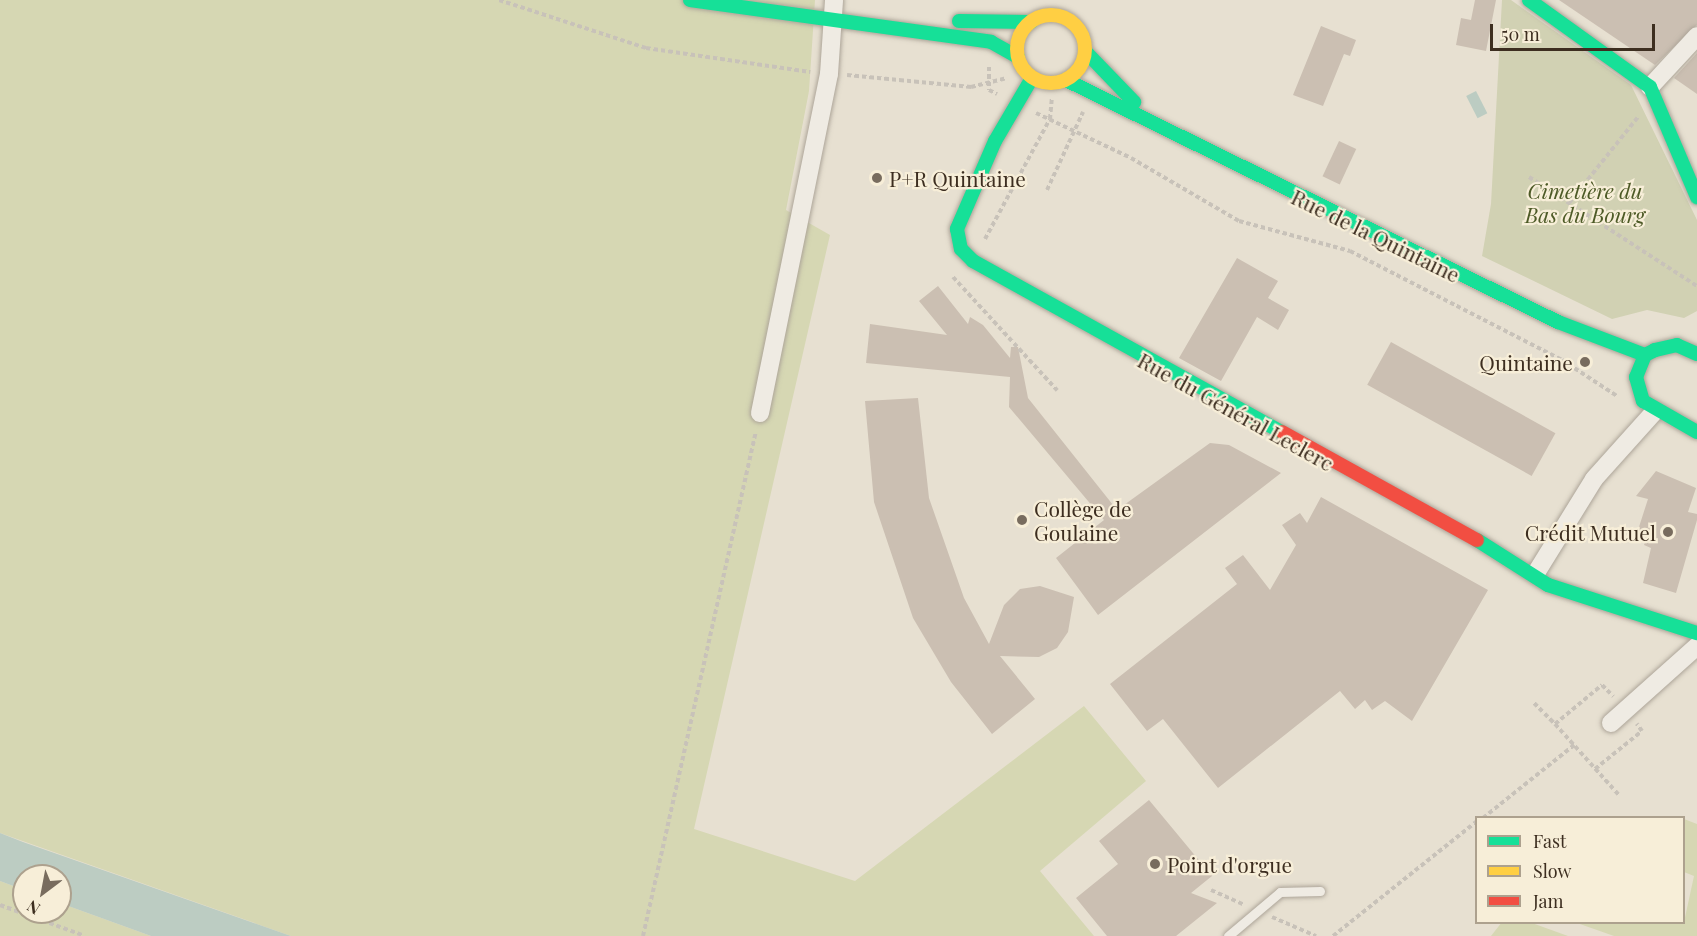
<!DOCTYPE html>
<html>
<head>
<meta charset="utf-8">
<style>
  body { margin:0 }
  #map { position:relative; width:1697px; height:936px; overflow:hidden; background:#e7e0d1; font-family:"Playfair Display",serif }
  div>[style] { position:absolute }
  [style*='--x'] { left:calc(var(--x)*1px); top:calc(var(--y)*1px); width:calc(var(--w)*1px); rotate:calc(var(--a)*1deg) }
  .green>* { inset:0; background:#d6d7b3 }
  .cemetery>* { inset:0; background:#d1d1b3 }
  .water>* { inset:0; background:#bcccc2; transform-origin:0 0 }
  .building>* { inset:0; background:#cbbfb2; transform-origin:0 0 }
  .path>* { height:4px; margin-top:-2px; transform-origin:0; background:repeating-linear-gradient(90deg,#c8c2b9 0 4.5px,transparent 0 7.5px) }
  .roads { filter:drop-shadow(0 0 2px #ada599) drop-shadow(0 0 2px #ada599) }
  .lane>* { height:9px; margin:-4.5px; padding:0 4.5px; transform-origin:4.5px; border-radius:4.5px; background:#efebe3 }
  .street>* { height:18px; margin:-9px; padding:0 9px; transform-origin:9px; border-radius:9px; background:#efebe3 }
  .fast>* { height:14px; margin:-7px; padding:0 7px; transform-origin:7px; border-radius:7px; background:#16e098 }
  .slow>* { height:14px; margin:-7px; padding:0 7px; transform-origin:7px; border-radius:7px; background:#ffcf43 }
  .slow>.ring { margin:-7px; padding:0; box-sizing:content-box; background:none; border:14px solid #ffcf43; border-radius:50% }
  .jam>* { height:14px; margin:-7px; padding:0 7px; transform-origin:7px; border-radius:7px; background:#f24e42 }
  .dots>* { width:16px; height:16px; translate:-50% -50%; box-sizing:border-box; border:3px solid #f7eed8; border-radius:50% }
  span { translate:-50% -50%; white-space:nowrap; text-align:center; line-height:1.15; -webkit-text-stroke:4.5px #f7eed8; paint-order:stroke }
  .poi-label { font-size:21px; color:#3d2e20 }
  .left { translate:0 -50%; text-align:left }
  .right { translate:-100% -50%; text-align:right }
  .park-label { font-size:21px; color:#4d5a26; font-style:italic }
  .street-label { font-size:21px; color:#3d2e20 }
  .legend { position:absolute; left:1475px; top:816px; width:210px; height:108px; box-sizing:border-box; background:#f7eed8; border:2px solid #ada18e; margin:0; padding:8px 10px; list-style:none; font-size:18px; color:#3d2e20 }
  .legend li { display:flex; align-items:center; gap:12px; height:30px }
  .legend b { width:30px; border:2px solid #ada18e }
  .north { position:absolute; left:12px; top:864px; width:60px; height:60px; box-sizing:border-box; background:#f7eed8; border:2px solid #ada18e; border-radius:50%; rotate:212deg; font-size:16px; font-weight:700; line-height:24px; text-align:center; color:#3d2e20 }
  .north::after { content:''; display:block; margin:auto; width:21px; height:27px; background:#786c5e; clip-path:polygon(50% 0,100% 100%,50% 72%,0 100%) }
  .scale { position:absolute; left:1490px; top:24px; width:165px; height:27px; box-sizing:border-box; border:3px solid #3d2e20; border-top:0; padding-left:8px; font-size:18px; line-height:21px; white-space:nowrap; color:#3d2e20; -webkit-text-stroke:4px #f7eed8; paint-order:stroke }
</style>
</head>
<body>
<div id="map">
  <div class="green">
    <div style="clip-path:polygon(0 0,815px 0,809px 91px,786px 210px,830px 235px,694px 829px,855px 881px,1084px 706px,1146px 781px,1040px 871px,1094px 936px,291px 936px,0 833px)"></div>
    <div style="clip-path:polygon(1684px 819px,1697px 824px,1697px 936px,1614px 936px,1577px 923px,1684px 922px,1694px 876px,1684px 872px)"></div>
    <div style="clip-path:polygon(0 881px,24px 890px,24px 912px,60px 912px,60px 903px,151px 936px,0 936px)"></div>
    <div style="clip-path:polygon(1502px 922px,1532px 923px,1568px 936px,1491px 936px)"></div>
  </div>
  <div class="cemetery">
    <div style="clip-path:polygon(1502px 0,1511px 0,1631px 85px,1697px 220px,1697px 311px,1684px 318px,1647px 310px,1612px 319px,1482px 256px,1491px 204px)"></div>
  </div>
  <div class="water">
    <div style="left:1476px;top:91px;width:25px;height:11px;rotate:63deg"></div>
    <div style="clip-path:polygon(0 833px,23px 842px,291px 936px,151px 936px,60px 903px,60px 876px,24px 876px,24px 890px,0 881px)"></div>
  </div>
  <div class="building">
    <div style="clip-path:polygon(1475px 0,1496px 0,1486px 51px,1456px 45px,1461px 18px,1471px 20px)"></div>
    <div style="clip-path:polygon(1559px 0,1697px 0,1697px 25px,1655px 65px)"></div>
    <div style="clip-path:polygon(1321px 26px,1356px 40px,1350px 56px,1344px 54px,1323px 106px,1293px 95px)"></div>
    <div style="clip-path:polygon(1697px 53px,1697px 94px,1674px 78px)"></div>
    <div style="left:1339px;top:141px;width:19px;height:39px;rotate:25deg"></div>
    <div style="clip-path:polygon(1237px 258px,1278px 281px,1268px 298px,1289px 310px,1278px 330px,1257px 317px,1221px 381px,1179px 358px)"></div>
    <div style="clip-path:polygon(938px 286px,968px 324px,970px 317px,983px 325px,1010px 358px,1011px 347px,1018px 347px,1028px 398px,1117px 510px,1210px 443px,1229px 445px,1281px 473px,1098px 615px,1056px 558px,1104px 520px,1009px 407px,1010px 377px,866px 363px,870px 324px,947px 335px,919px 301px)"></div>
    <div style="left:1391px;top:342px;width:188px;height:49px;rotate:29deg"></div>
    <div style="clip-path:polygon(918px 398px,929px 498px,964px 598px,989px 644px,1004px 605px,1020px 589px,1040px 586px,1074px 597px,1068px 632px,1057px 648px,1039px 657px,1000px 656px,1035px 699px,992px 734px,951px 682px,913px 618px,874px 502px,865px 401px)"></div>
    <div style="clip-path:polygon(1656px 471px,1696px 488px,1688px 512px,1697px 514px,1697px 520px,1676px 593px,1643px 583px,1651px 548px,1644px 545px,1648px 534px,1638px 530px,1648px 499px,1636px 496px)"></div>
    <div style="clip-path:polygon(1321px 497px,1488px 590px,1412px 721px,1385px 701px,1372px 710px,1365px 700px,1355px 709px,1340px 691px,1218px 788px,1163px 719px,1147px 731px,1110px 684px,1237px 584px,1225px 568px,1243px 555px,1270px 590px,1296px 545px,1282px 525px,1300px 513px,1307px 523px)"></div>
    <div style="clip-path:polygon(1149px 800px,1212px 876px,1191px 893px,1217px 903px,1176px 936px,1107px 936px,1076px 898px,1118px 864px,1099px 841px)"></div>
  </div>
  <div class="path">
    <div style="--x:499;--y:0;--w:155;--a:18.1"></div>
    <div style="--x:646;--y:48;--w:166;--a:8.3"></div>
    <div style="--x:989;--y:67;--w:23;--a:90"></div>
    <div style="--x:989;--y:90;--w:9;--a:27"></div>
    <div style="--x:847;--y:75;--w:125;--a:5.5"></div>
    <div style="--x:971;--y:87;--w:36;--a:-14"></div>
    <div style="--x:1036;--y:113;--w:105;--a:25.3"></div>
    <div style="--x:1131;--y:158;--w:125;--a:30.3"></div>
    <div style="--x:1239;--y:221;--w:115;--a:15.1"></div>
    <div style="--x:1350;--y:251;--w:238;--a:27.2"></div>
    <div style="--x:1562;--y:360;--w:66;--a:33.2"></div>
    <div style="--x:1529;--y:177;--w:200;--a:33"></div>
    <div style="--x:1047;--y:190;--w:86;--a:-65.2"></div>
    <div style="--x:1569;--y:203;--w:110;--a:-51.3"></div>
    <div style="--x:985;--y:239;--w:136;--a:-61.6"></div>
    <div style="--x:1050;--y:119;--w:21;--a:-85"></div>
    <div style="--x:953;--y:277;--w:154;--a:47.4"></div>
    <div style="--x:1534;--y:703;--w:30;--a:45"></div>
    <div style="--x:1555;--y:724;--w:61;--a:-39.7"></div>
    <div style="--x:1602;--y:685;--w:16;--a:45"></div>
    <div style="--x:1555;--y:724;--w:96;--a:48"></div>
    <div style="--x:1595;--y:769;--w:60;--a:-39"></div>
    <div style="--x:1642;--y:731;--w:9;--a:-126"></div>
    <div style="--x:1483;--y:818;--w:117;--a:-38.7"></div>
    <div style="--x:1211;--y:890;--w:35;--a:24"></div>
    <div style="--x:0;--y:905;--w:90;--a:20"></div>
    <div style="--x:1272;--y:917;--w:48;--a:23.4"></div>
    <div style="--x:643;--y:936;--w:517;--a:-77.39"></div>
    <div style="--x:1333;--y:936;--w:183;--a:-38.6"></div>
  </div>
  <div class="roads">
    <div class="lane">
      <div style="--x:1228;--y:936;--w:68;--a:-40.2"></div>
      <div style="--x:1280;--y:892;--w:40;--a:-1.4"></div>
    </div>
    <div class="street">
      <div style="--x:1650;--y:87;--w:69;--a:-47.3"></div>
      <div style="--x:760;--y:413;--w:346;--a:-78.5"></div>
      <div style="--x:829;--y:74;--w:74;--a:-86.1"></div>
      <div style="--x:1536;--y:573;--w:110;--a:-58.3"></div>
      <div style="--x:1594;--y:479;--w:91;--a:-48.1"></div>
      <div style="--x:1611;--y:723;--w:115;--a:-41.8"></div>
    </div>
    <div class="fast">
      <div style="--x:690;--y:0;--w:304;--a:7.9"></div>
      <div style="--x:991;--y:42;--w:31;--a:29"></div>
      <div style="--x:1529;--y:0;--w:149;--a:35.7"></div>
      <div style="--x:1650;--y:87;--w:120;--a:66.9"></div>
      <div style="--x:959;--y:21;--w:72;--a:0.8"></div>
      <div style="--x:1085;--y:51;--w:71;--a:46.1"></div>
      <div style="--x:1032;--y:78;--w:73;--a:120.4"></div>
      <div style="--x:995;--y:141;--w:96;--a:113.4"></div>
      <div style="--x:957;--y:229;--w:20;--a:79"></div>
      <div style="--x:961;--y:249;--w:17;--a:45"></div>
      <div style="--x:973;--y:261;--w:353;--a:29"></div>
      <div style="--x:1066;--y:80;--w:548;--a:26.19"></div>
      <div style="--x:1558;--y:322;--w:93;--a:20.8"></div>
      <div style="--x:1697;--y:354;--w:22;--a:-156"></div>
      <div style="--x:1677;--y:345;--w:23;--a:167"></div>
      <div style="--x:1655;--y:350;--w:11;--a:153"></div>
      <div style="--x:1645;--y:355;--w:24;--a:112"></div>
      <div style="--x:1636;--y:377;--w:25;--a:74"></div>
      <div style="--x:1643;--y:401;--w:62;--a:29.9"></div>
      <div style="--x:1477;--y:540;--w:84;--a:32.4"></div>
      <div style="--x:1548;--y:585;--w:157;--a:17.9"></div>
    </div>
    <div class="slow">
      <div class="ring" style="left:1017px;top:15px;width:54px;height:54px"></div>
    </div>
    <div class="jam">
      <div style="--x:1282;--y:432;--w:223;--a:29"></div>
    </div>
  </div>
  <div class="dots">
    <div style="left:877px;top:178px;background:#786c5e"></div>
    <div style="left:1585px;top:362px;background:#786c5e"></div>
    <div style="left:1022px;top:520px;background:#786c5e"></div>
    <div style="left:1668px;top:532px;background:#786c5e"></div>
    <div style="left:1155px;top:864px;background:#786c5e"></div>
  </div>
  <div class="poi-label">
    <span class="left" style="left:889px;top:178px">P+R Quintaine</span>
    <span class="right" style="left:1573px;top:362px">Quintaine</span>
    <span class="left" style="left:1034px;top:520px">Collège de<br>Goulaine</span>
    <span class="right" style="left:1656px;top:532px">Crédit Mutuel</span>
    <span class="left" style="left:1167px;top:864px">Point d'orgue</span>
  </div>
  <div class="park-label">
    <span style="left:1585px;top:202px">Cimetière du<br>Bas du Bourg</span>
  </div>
  <div class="street-label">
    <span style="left:1376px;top:235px;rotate:26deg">Rue de la Quintaine</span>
    <span style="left:1236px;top:411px;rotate:29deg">Rue du Général Leclerc</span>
  </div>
  <ul class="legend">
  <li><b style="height:8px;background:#16e098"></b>Fast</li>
  <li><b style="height:8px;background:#ffcf43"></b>Slow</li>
  <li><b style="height:8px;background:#f24e42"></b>Jam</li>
  </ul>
  <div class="north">N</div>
  <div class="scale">50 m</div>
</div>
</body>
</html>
